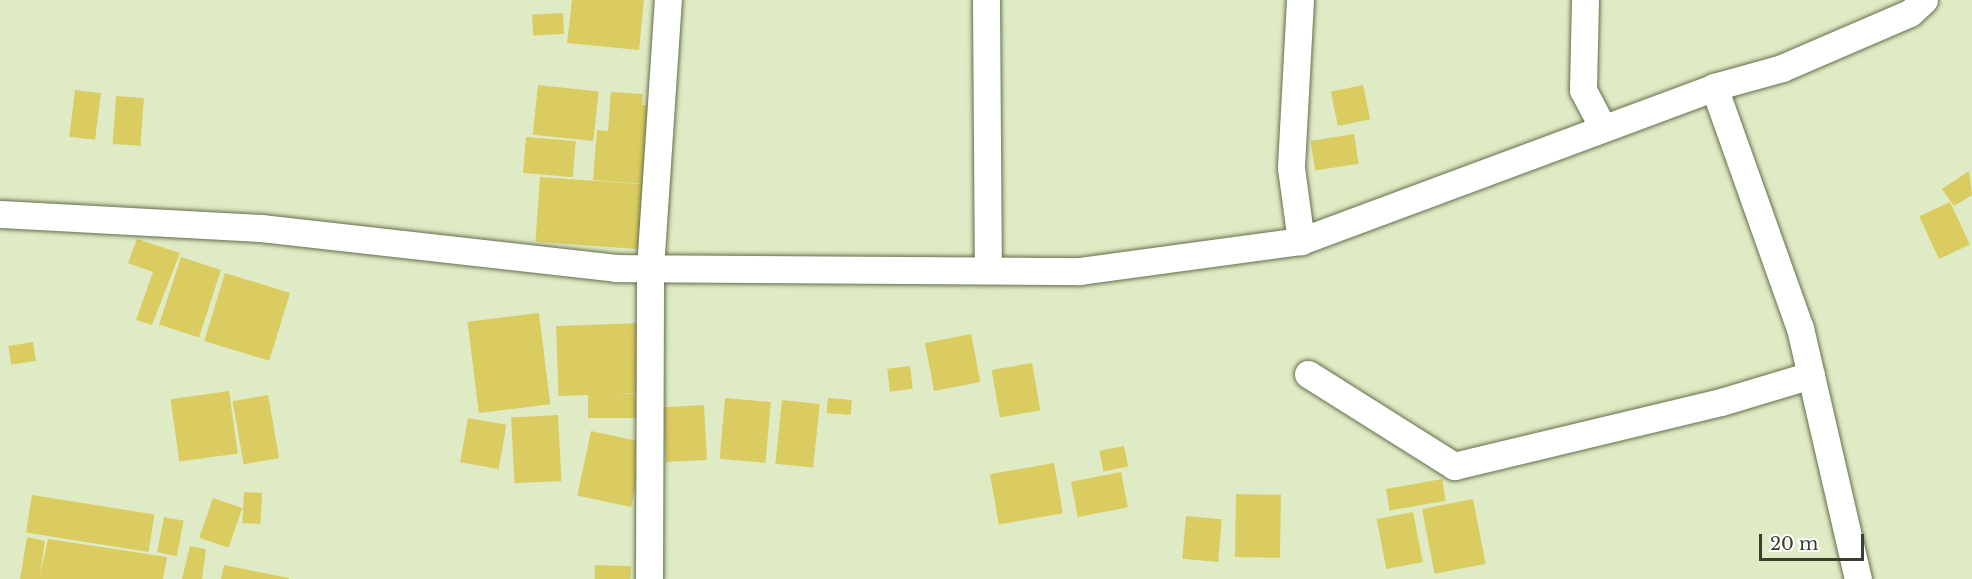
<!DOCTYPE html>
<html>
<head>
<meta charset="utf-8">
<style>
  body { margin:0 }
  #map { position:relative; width:1972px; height:579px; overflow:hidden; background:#dfebc5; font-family:"Libre Baskerville",serif }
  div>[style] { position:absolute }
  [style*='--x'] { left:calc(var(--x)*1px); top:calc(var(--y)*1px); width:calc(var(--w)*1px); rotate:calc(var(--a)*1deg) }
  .building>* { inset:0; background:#dbcc61; transform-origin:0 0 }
  .roads { filter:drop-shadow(0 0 2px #646e4b) drop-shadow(0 0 2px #646e4b) }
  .street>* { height:27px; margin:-13.5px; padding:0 13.5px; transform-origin:13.5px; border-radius:13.5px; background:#fff }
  span { translate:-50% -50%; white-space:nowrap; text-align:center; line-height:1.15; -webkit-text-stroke:4.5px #fff; paint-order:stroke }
  .scale { position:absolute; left:1759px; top:534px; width:105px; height:27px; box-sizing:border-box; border:3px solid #3b3f30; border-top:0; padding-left:8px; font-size:18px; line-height:21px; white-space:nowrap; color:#3b3f30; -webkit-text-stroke:4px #fff; paint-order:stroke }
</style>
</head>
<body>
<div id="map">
  <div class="building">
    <div style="clip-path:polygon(572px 0,644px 0,639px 50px,567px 43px)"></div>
    <div style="left:563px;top:13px;width:21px;height:31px;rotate:87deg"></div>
    <div style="left:538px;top:85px;width:61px;height:50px;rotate:6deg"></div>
    <div style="left:1363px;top:85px;width:35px;height:33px;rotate:78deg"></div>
    <div style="left:75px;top:90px;width:26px;height:47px;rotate:7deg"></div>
    <div style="clip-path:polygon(611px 92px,643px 94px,642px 105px,652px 105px,645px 184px,593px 180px,597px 130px,608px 131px)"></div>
    <div style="left:116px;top:96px;width:28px;height:48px;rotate:4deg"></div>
    <div style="left:1354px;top:134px;width:30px;height:44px;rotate:81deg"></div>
    <div style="left:526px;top:137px;width:50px;height:36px;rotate:5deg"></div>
    <div style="clip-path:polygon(1969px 171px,1972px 195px,1954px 206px,1942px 189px)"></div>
    <div style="left:540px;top:177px;width:105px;height:65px;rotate:4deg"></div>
    <div style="left:1950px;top:202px;width:47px;height:34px;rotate:65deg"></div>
    <div style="clip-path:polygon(137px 239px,180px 253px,152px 325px,136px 320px,153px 272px,128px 263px)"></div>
    <div style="left:181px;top:257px;width:42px;height:71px;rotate:18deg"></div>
    <div style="left:225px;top:273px;width:68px;height:71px;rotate:17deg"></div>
    <div style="left:539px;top:313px;width:92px;height:72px;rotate:83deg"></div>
    <div style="left:642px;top:323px;width:70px;height:86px;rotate:88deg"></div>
    <div style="left:971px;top:334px;width:49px;height:47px;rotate:79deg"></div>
    <div style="left:33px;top:342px;width:19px;height:25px;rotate:81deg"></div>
    <div style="left:1032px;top:363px;width:48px;height:41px;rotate:80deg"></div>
    <div style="left:910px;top:366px;width:23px;height:23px;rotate:83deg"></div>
    <div style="left:229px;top:391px;width:63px;height:59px;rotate:82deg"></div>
    <div style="left:642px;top:394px;width:24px;height:54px;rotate:90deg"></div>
    <div style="left:268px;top:395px;width:64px;height:36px;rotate:80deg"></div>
    <div style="left:725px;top:398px;width:46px;height:61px;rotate:5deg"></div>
    <div style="left:828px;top:398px;width:24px;height:15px;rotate:5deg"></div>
    <div style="left:782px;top:400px;width:38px;height:64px;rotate:6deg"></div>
    <div style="left:704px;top:405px;width:55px;height:41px;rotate:87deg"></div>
    <div style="left:558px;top:415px;width:66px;height:47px;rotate:87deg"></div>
    <div style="left:468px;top:418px;width:39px;height:45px;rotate:10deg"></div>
    <div style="left:591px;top:431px;width:55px;height:66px;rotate:12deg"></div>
    <div style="left:1124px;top:446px;width:21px;height:25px;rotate:79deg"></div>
    <div style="left:1054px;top:463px;width:51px;height:65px;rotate:80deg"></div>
    <div style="left:1121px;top:472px;width:36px;height:51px;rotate:79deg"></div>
    <div style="left:1442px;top:479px;width:22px;height:57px;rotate:80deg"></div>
    <div style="left:244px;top:492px;width:18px;height:31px;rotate:3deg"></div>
    <div style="left:1236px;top:494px;width:45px;height:63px;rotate:1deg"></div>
    <div style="left:32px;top:495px;width:124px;height:38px;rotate:9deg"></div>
    <div style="left:213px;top:498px;width:31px;height:42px;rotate:19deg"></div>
    <div style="left:1473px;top:499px;width:66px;height:52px;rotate:79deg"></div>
    <div style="left:1413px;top:512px;width:51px;height:37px;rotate:79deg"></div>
    <div style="left:1186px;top:516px;width:36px;height:43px;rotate:5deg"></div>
    <div style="left:164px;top:517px;width:20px;height:36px;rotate:11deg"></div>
    <div style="clip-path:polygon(27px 537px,45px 541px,40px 575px,48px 539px,167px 557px,163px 579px,20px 579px)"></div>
    <div style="clip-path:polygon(190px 546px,206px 549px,202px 579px,182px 579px)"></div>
    <div style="clip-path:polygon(224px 565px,289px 578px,289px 579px,221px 579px)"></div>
    <div style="left:595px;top:565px;width:36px;height:14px;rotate:2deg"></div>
  </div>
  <div class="roads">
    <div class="street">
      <div style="--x:986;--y:0;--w:270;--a:89.6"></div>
      <div style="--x:1300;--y:0;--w:168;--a:93.1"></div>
      <div style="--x:1291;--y:168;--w:74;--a:82.2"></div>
      <div style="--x:1585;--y:0;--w:90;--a:91.3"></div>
      <div style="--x:1583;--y:90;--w:43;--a:62.2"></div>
      <div style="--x:1714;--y:87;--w:256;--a:70.4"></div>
      <div style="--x:1800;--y:328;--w:258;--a:77"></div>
      <div style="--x:0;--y:214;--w:261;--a:3.1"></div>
      <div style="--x:261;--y:228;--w:357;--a:6.4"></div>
      <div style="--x:616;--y:268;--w:463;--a:0.4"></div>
      <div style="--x:1079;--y:271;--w:224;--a:-7.7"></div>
      <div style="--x:1301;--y:241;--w:441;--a:-20.4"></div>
      <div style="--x:1714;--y:87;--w:71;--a:-15.6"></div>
      <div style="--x:1782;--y:68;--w:139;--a:-23.3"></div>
      <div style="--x:1910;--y:13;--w:19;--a:-43"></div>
      <div style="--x:1308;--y:374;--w:173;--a:32.2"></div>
      <div style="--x:1454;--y:466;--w:275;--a:-13.5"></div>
      <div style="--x:1721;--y:402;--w:94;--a:-16.7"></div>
      <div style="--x:649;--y:579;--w:310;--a:-89.8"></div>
      <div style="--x:650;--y:269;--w:270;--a:-86.2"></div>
    </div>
  </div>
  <div class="scale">20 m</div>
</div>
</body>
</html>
